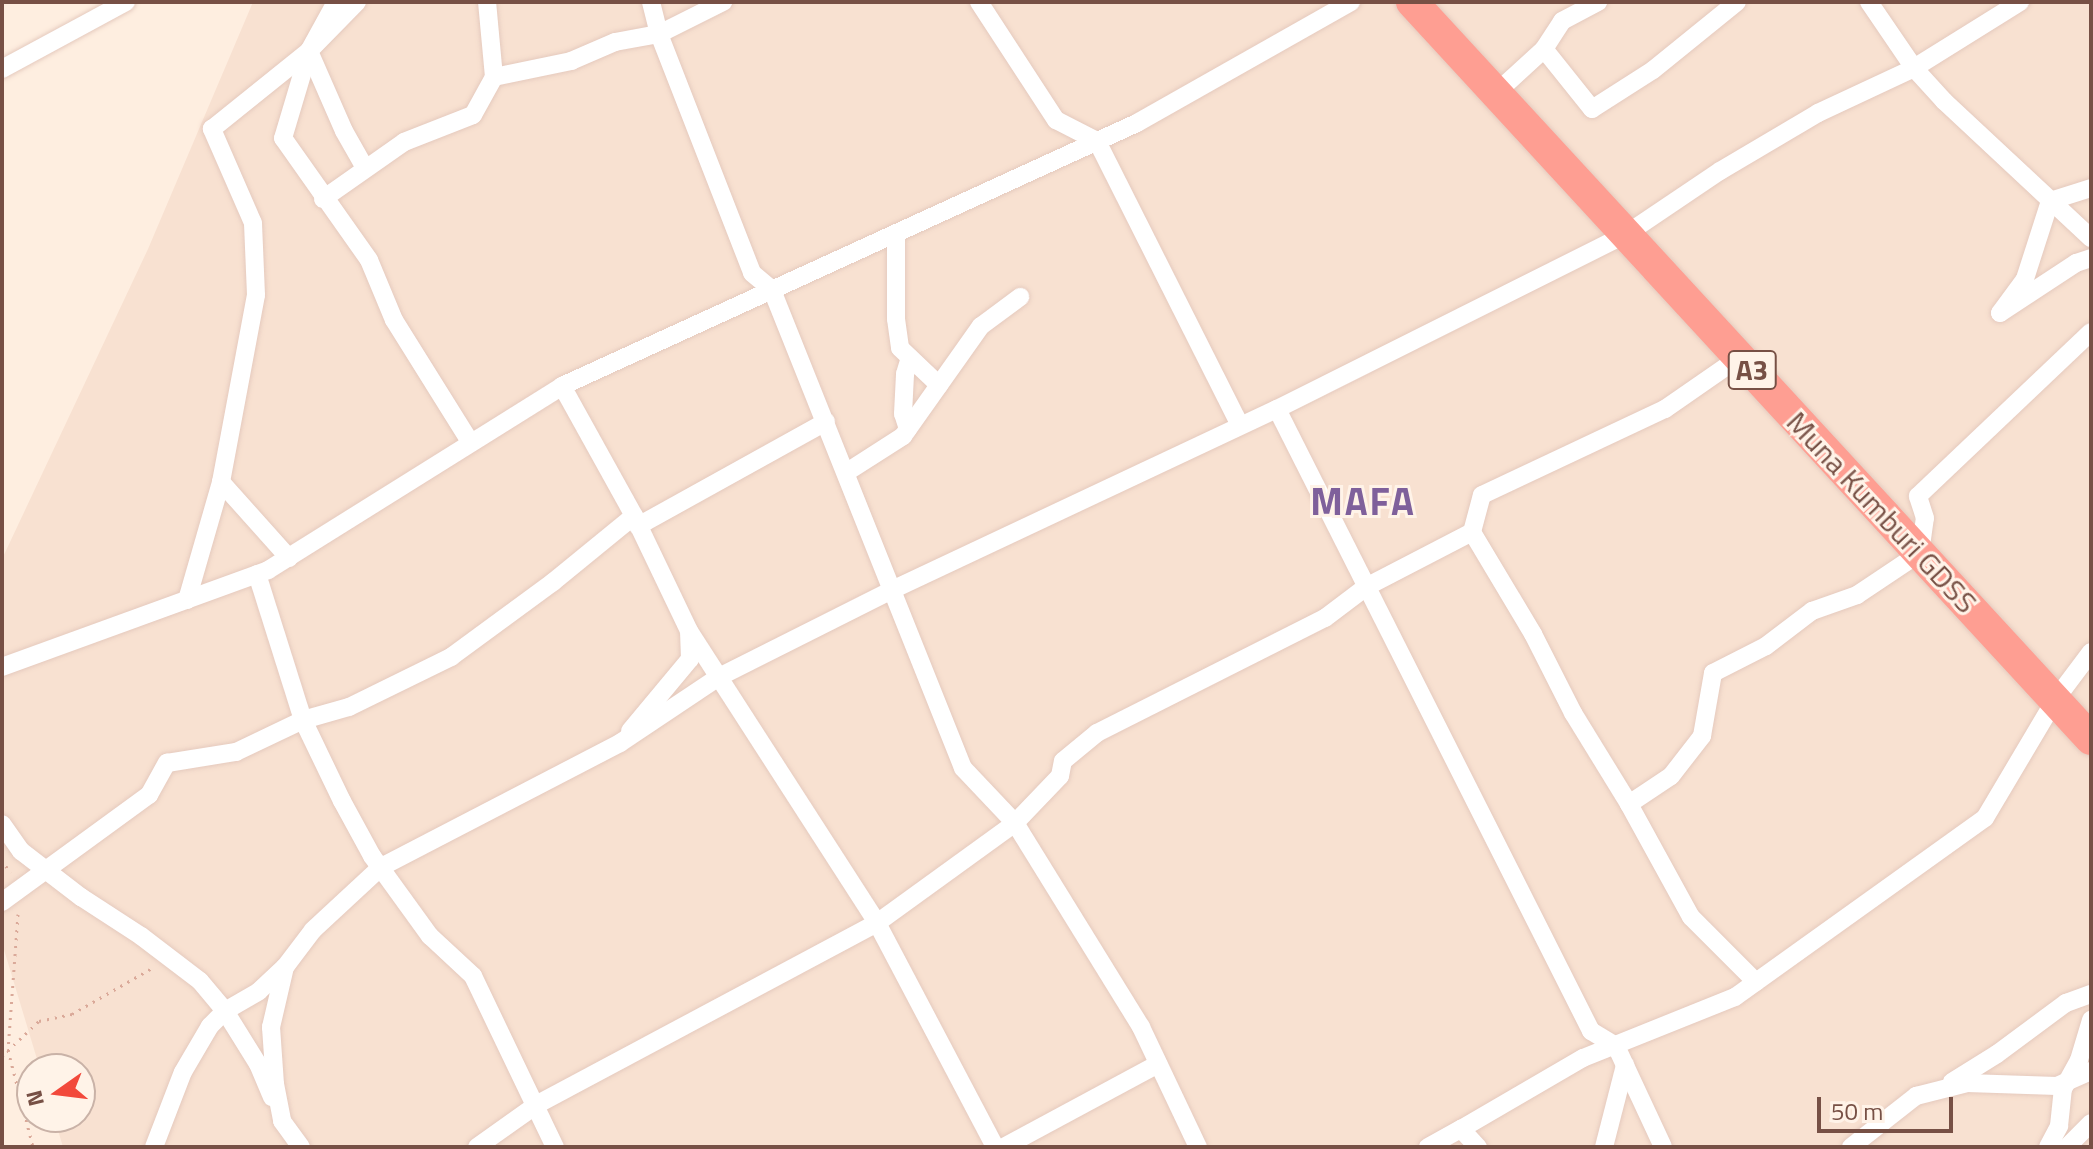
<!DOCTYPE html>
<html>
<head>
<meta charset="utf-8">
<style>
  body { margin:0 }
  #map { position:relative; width:2093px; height:1149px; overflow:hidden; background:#feeee0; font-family:"Titillium Web",sans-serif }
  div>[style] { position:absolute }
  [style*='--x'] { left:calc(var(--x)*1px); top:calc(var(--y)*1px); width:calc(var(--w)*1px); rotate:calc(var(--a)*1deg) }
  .residential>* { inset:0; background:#f8e1d1 }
  .path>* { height:3px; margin-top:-1.5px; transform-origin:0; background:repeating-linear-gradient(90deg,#daa999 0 2px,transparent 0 8px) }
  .roads { filter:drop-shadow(0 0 2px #e5cabe) drop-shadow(0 0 2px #e5cabe) }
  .street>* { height:18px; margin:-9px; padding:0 9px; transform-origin:9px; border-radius:9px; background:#fff }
  .highway>* { height:32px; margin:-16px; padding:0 16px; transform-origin:16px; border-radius:16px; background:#fe9e92 }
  span { translate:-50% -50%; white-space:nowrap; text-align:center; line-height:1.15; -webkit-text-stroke:6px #fff3e8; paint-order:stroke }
  .shield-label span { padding:2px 6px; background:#fff3e8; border:2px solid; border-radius:6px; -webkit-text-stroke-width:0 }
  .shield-label { font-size:28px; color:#775045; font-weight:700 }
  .street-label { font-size:30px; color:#775045 }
  .district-label { font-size:38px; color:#7f609b; font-weight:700; letter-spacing:2px }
  .frame { position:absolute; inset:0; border:4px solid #775045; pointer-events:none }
  .north { position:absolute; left:16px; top:1053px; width:80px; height:80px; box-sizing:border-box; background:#fff3e8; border:2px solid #c9b2a7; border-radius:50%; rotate:256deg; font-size:22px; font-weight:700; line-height:32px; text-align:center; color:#775045 }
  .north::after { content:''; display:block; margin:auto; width:28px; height:36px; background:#f2493b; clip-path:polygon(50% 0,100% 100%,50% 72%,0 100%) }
  .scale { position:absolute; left:1817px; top:1097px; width:136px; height:36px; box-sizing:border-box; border:4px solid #775045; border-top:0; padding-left:10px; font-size:24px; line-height:28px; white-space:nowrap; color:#775045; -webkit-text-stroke:6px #fff3e8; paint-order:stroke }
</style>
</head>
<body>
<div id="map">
  <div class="residential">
    <div style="clip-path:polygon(253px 2px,2091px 2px,2091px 1147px,63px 1147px,54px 1117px,80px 1117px,80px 1069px,40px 1069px,2px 943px,2px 559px,148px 249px)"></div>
  </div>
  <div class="path">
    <div style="--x:2;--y:859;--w:16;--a:60"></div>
    <div style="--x:18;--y:914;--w:136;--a:94.2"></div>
    <div style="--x:8;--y:1050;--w:100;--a:75.5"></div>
    <div style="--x:2;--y:1056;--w:51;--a:-43.4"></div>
    <div style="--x:39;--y:1021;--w:34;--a:-12"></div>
    <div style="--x:72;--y:1014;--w:92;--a:-29.9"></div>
  </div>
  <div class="roads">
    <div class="street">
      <div style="--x:357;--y:2;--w:69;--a:134.4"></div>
      <div style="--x:309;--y:51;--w:91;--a:106.6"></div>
      <div style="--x:283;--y:138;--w:149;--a:54.8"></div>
      <div style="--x:369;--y:260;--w:65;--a:67.4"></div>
      <div style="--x:394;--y:320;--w:145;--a:58"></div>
      <div style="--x:651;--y:2;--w:33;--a:76"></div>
      <div style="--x:659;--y:34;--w:256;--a:68.7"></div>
      <div style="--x:752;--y:273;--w:26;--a:40"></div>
      <div style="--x:772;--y:290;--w:515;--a:68.22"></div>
      <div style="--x:963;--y:768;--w:76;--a:46.6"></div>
      <div style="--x:1015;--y:823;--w:240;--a:58.3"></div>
      <div style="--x:1141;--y:1027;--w:133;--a:64.6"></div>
      <div style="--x:979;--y:2;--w:141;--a:56.9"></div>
      <div style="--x:1056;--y:120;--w:46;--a:27.1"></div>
      <div style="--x:1097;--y:141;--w:318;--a:63.3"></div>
      <div style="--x:1869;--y:2;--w:80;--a:55.7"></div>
      <div style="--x:1914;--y:68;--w:45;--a:47.7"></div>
      <div style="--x:1944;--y:101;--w:201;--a:43"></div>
      <div style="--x:1544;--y:49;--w:77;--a:51.3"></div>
      <div style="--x:1592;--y:109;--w:72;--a:-32.6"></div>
      <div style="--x:1653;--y:70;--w:108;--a:-39"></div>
      <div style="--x:309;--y:51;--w:87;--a:66.4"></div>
      <div style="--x:344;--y:131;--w:43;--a:60.4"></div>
      <div style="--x:2;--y:69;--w:141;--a:-28.4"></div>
      <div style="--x:494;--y:77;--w:79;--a:-11.7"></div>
      <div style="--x:571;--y:61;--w:48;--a:-23.4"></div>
      <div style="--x:615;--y:42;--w:45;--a:-10.3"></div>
      <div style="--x:659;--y:34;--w:72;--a:-26.6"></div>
      <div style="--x:1496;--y:93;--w:65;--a:-42.5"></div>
      <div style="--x:1544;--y:49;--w:33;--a:-57"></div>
      <div style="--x:1562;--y:21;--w:41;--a:-27.8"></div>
      <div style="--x:2091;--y:188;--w:43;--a:162.4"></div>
      <div style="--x:2050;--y:201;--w:82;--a:107.8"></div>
      <div style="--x:2025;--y:279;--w:42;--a:126.3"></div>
      <div style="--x:2000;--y:313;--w:91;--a:-33.3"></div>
      <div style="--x:2076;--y:263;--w:16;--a:-18"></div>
      <div style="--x:323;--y:199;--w:99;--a:-35.1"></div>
      <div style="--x:404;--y:142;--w:74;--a:-21.4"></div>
      <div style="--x:473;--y:115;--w:43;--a:-61.1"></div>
      <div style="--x:494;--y:77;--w:75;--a:-95.3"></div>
      <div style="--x:896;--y:233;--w:86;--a:90"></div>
      <div style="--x:896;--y:319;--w:29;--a:82"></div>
      <div style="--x:900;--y:348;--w:54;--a:43.5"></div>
      <div style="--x:562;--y:386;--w:149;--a:61"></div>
      <div style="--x:634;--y:516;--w:127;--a:64.4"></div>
      <div style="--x:689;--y:631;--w:347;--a:57.2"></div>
      <div style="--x:877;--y:923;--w:253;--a:62.2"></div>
      <div style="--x:1277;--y:409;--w:697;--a:63.21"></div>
      <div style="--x:1591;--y:1031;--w:29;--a:31"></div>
      <div style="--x:1616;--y:1046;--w:111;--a:65"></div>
      <div style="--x:908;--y:429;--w:16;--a:-108"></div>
      <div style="--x:903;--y:414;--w:40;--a:-87.1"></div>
      <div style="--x:905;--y:374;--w:17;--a:-73"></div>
      <div style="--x:847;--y:472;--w:67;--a:-32.7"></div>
      <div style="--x:903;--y:436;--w:135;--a:-54.7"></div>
      <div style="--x:981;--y:326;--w:49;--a:-36.6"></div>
      <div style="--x:221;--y:482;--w:102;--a:48.2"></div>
      <div style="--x:638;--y:526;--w:215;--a:-29"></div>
      <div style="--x:1472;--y:532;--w:119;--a:59.1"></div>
      <div style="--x:1533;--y:634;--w:89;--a:63.1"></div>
      <div style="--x:1573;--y:713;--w:107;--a:58.4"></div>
      <div style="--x:257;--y:574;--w:153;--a:72.5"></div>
      <div style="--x:303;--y:720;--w:90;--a:64.3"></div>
      <div style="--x:342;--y:801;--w:63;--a:61.4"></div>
      <div style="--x:372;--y:856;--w:99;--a:54.1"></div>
      <div style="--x:430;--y:936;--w:59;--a:42.9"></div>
      <div style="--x:473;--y:976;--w:190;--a:64.4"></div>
      <div style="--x:187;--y:600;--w:123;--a:-73.9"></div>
      <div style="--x:221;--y:482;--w:190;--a:-79.4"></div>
      <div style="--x:256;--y:295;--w:72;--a:-92.4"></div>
      <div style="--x:253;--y:223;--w:103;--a:-113.6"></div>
      <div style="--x:212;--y:129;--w:124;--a:-38.8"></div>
      <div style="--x:309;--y:51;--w:56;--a:-61.1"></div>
      <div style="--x:2;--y:667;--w:283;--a:-20"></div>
      <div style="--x:268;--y:570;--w:347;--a:-32"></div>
      <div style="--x:562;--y:386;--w:632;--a:-24.58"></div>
      <div style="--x:1137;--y:123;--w:246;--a:-29.5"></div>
      <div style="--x:630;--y:731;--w:94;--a:-50.2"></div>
      <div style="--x:690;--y:659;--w:25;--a:-92"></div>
      <div style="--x:2;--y:824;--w:33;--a:55"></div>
      <div style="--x:21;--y:851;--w:76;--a:37.5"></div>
      <div style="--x:81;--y:897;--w:72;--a:33"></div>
      <div style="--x:141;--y:936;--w:74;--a:37.3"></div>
      <div style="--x:200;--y:981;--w:39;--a:50"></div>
      <div style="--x:225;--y:1011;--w:39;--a:-30"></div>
      <div style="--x:259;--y:991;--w:35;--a:-43"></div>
      <div style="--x:285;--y:967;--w:62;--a:103.1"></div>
      <div style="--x:271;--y:1027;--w:57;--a:86"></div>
      <div style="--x:275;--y:1084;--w:38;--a:79"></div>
      <div style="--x:282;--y:1121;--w:32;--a:54"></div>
      <div style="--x:2;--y:902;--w:182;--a:-36.1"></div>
      <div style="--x:149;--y:795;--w:37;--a:-61"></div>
      <div style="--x:167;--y:763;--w:70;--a:-9.1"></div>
      <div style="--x:236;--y:752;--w:74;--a:-25.5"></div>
      <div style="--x:303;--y:720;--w:48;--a:-15.8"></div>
      <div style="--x:349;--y:707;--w:114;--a:-26.1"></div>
      <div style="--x:451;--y:657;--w:127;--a:-36.3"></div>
      <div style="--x:553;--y:582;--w:104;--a:-39.2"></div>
      <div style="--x:285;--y:967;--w:46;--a:-52.9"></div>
      <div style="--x:313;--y:930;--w:93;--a:-42.8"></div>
      <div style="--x:381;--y:867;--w:269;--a:-27.4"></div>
      <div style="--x:620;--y:743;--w:117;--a:-33.8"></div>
      <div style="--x:717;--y:678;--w:198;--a:-26.7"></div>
      <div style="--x:894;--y:589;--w:423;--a:-25.2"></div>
      <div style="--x:1277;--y:409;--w:393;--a:-26.6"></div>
      <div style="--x:1628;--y:233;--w:111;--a:-34"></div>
      <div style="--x:1720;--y:171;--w:114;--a:-30.6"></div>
      <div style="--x:1818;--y:113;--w:106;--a:-25.1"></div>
      <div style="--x:1914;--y:68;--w:125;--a:-31.9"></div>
      <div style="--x:1756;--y:982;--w:92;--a:-135"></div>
      <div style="--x:1691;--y:917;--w:129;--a:-118.8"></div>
      <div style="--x:1629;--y:804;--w:50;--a:-33.7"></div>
      <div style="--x:1671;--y:776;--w:51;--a:-52.2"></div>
      <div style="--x:1702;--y:736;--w:64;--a:-80.1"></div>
      <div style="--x:1713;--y:673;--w:59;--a:-27"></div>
      <div style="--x:1766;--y:646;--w:58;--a:-37.3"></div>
      <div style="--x:1812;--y:611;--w:48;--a:-19.6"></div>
      <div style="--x:1857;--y:595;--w:76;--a:-33.7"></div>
      <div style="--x:1920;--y:553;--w:35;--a:-82"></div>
      <div style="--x:1925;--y:518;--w:23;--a:-108"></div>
      <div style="--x:1918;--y:496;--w:238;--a:-43.5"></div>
      <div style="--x:1952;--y:1082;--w:53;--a:-31.9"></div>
      <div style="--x:1997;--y:1054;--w:86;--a:-36.5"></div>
      <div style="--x:2066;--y:1003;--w:27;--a:-20"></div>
      <div style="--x:1461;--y:1129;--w:141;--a:-30.2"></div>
      <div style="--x:1583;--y:1058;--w:164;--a:-21.9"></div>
      <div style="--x:1735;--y:997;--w:307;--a:-35.6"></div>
      <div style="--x:1985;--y:818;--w:137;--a:-59.3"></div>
      <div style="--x:2055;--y:700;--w:60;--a:-53.1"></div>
      <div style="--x:154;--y:1147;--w:80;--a:-68.9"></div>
      <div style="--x:183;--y:1072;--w:53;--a:-59.6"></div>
      <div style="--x:210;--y:1026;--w:21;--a:-45"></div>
      <div style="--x:225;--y:1011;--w:62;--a:58.1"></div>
      <div style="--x:258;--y:1064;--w:36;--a:67"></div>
      <div style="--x:477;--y:1147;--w:72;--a:-35.4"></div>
      <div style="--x:536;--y:1105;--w:387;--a:-28.1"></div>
      <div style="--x:877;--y:923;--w:170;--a:-35.9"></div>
      <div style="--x:1015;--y:823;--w:65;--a:-46.2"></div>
      <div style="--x:1060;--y:776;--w:15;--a:-79"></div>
      <div style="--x:1063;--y:761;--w:44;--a:-39.5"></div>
      <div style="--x:1097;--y:733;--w:255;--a:-26.8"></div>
      <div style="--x:1325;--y:618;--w:51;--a:-37.1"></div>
      <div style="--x:1366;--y:587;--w:119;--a:-27.4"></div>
      <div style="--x:1472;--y:532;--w:38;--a:-75"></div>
      <div style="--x:1482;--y:495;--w:202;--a:-25.2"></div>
      <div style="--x:1665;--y:409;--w:91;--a:-34.7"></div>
      <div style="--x:1004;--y:1147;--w:175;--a:-28.3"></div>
      <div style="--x:1428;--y:1147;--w:38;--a:-29"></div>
      <div style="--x:1461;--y:1129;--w:25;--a:47"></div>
      <div style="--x:1604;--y:1147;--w:85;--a:-75.6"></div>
      <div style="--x:1851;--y:1147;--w:83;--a:-38.1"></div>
      <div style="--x:1916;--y:1096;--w:53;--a:-14.3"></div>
      <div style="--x:1967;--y:1083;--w:90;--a:1.9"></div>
      <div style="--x:2057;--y:1086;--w:37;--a:-24"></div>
      <div style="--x:2048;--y:1147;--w:24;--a:-62"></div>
      <div style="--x:2059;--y:1126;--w:37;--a:-84"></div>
      <div style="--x:2063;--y:1089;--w:33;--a:-61"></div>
      <div style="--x:2079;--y:1060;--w:42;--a:-73.3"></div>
      <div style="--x:2067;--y:1147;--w:34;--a:-45"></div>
    </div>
    <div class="highway">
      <div style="--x:1412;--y:2;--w:1002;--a:47.35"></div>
    </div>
  </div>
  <div class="shield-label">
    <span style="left:1752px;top:370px">A3</span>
  </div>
  <div class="street-label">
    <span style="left:1882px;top:512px;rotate:47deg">Muna Kumburi GDSS</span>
  </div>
  <div class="district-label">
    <span style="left:1363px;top:502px">MAFA</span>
  </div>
  <div class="frame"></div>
  <div class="north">N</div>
  <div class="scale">50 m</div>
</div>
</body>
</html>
